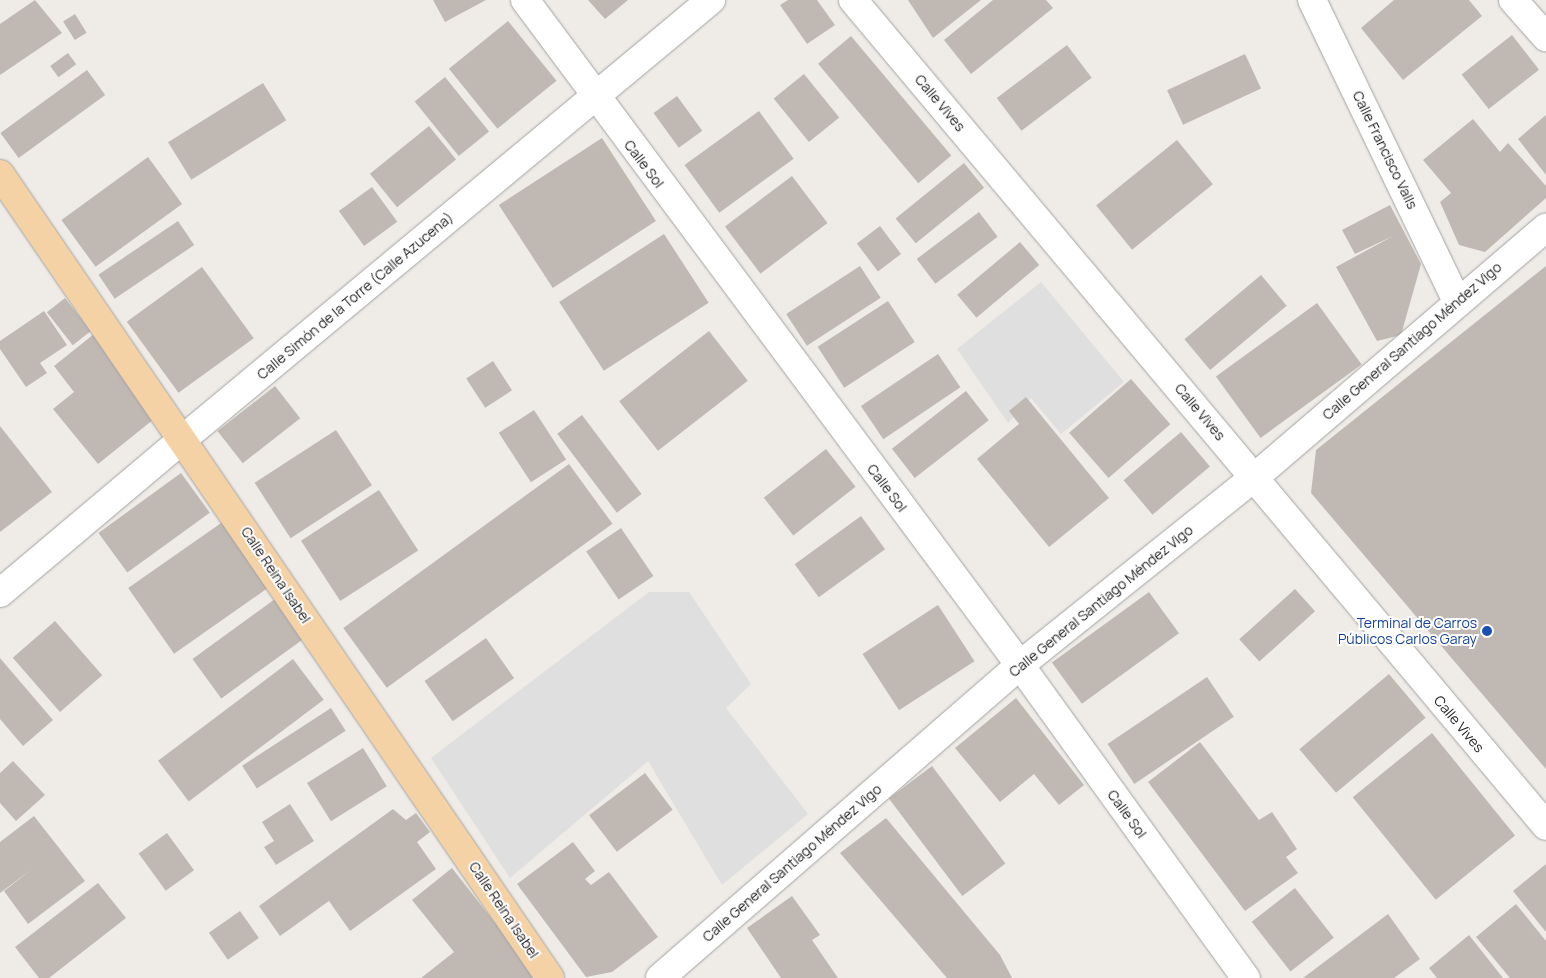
<!DOCTYPE html>
<html>
<head>
<meta charset="utf-8">
<style>
  body { margin:0 }
  #map { position:relative; width:1546px; height:978px; overflow:hidden; background:#efece7; font-family:Manrope,sans-serif }
  div>[style] { position:absolute }
  [style*='--x'] { left:calc(var(--x)*1px); top:calc(var(--y)*1px); width:calc(var(--w)*1px); rotate:calc(var(--a)*1deg) }
  .parking>* { inset:0; background:#dfdfdf }
  .building>* { inset:0; background:#c0b8b3; transform-origin:0 0 }
  .roads { filter:drop-shadow(0 0 1px #a3a3a3) drop-shadow(0 0 1px #a3a3a3) }
  .minor>* { height:28px; margin:-14px; padding:0 14px; transform-origin:14px; border-radius:14px; background:#fff }
  .tertiary>* { height:28px; margin:-14px; padding:0 14px; transform-origin:14px; border-radius:14px; background:#fff }
  .primary>* { height:28px; margin:-14px; padding:0 14px; transform-origin:14px; border-radius:14px; background:#f5d1a6 }
  .dots>* { width:14px; height:14px; translate:-50% -50%; box-sizing:border-box; border:2px solid #fff; border-radius:50% }
  span { translate:-50% -50%; white-space:nowrap; text-align:center; line-height:1.15; -webkit-text-stroke:4px #fff; paint-order:stroke }
  .street-label { font-size:14px; color:#1f1f1f }
  .transit-label { font-size:14px; color:#164399 }
  .right { translate:-100% -50%; text-align:right }
</style>
</head>
<body>
<div id="map">
  <div class="parking">
    <div style="clip-path:polygon(1041px 282px,1124px 382px,1061px 434px,1031px 398px,1008px 423px,957px 349px)"></div>
    <div style="clip-path:polygon(649px 592px,689px 592px,751px 684px,726px 708px,808px 814px,722px 885px,648px 761px,510px 878px,431px 758px)"></div>
  </div>
  <div class="building">
    <div style="clip-path:polygon(35px 0,62px 33px,0 75px,0 24px)"></div>
    <div style="clip-path:polygon(433px 0,486px 0,445px 22px)"></div>
    <div style="clip-path:polygon(588px 0,628px 0,605px 19px)"></div>
    <div style="clip-path:polygon(788px 0,817px 0,835px 25px,807px 44px,780px 5px)"></div>
    <div style="clip-path:polygon(908px 0,981px 0,933px 38px)"></div>
    <div style="clip-path:polygon(993px 0,1046px 0,1053px 8px,971px 74px,944px 40px)"></div>
    <div style="clip-path:polygon(1394px 0,1469px 0,1482px 16px,1403px 80px,1361px 28px)"></div>
    <div style="left:75px;top:14px;width:22px;height:14px;rotate:58deg"></div>
    <div style="left:508px;top:21px;width:77px;height:76px;rotate:51deg"></div>
    <div style="left:1512px;top:35px;width:44px;height:64px;rotate:52deg"></div>
    <div style="left:851px;top:36px;width:156px;height:43px;rotate:50deg"></div>
    <div style="left:1067px;top:45px;width:41px;height:88px;rotate:53deg"></div>
    <div style="left:68px;top:53px;width:14px;height:22px;rotate:54deg"></div>
    <div style="left:1245px;top:54px;width:38px;height:86px;rotate:65deg"></div>
    <div style="left:87px;top:70px;width:31px;height:107px;rotate:54deg"></div>
    <div style="left:804px;top:74px;width:56px;height:39px;rotate:51deg"></div>
    <div style="left:445px;top:77px;width:70px;height:39px;rotate:51deg"></div>
    <div style="left:263px;top:83px;width:44px;height:112px;rotate:58deg"></div>
    <div style="left:677px;top:96px;width:43px;height:29px;rotate:54deg"></div>
    <div style="left:759px;top:111px;width:59px;height:92px;rotate:54deg"></div>
    <div style="clip-path:polygon(1546px 115px,1546px 175px,1518px 139px)"></div>
    <div style="clip-path:polygon(1473px 119px,1500px 152px,1508px 143px,1546px 186px,1546px 198px,1485px 252px,1459px 245px,1440px 202px,1451px 193px,1423px 160px)"></div>
    <div style="left:429px;top:126px;width:43px;height:76px;rotate:51deg"></div>
    <div style="left:602px;top:138px;width:99px;height:123px;rotate:57deg"></div>
    <div style="left:1177px;top:140px;width:57px;height:104px;rotate:51deg"></div>
    <div style="left:148px;top:157px;width:58px;height:107px;rotate:54deg"></div>
    <div style="left:964px;top:163px;width:32px;height:88px;rotate:51deg"></div>
    <div style="left:792px;top:176px;width:59px;height:84px;rotate:53deg"></div>
    <div style="left:372px;top:187px;width:43px;height:41px;rotate:54deg"></div>
    <div style="clip-path:polygon(1390px 205px,1421px 264px,1401px 335px,1377px 341px,1336px 267px,1393px 236px,1355px 254px,1342px 230px)"></div>
    <div style="left:979px;top:212px;width:31px;height:78px;rotate:53deg"></div>
    <div style="left:178px;top:221px;width:29px;height:96px;rotate:56deg"></div>
    <div style="left:880px;top:226px;width:35px;height:29px;rotate:53deg"></div>
    <div style="left:664px;top:234px;width:82px;height:125px;rotate:57deg"></div>
    <div style="left:1020px;top:242px;width:30px;height:82px;rotate:50deg"></div>
    <div style="left:860px;top:266px;width:38px;height:88px;rotate:57deg"></div>
    <div style="clip-path:polygon(1546px 266px,1546px 769px,1311px 493px,1316px 450px)"></div>
    <div style="left:202px;top:267px;width:88px;height:93px;rotate:54deg"></div>
    <div style="left:1261px;top:275px;width:40px;height:100px;rotate:50deg"></div>
    <div style="left:65px;top:298px;width:42px;height:23px;rotate:52deg"></div>
    <div style="left:888px;top:301px;width:49px;height:84px;rotate:57deg"></div>
    <div style="left:1317px;top:303px;width:76px;height:125px;rotate:54deg"></div>
    <div style="clip-path:polygon(44px 311px,67px 345px,40px 363px,47px 373px,26px 387px,0 349px,0 341px)"></div>
    <div style="left:709px;top:331px;width:63px;height:114px;rotate:52deg"></div>
    <div style="clip-path:polygon(94px 334px,159px 415px,98px 464px,53px 409px,74px 392px,54px 366px)"></div>
    <div style="left:938px;top:354px;width:40px;height:93px;rotate:56deg"></div>
    <div style="left:493px;top:361px;width:35px;height:32px;rotate:57deg"></div>
    <div style="left:1131px;top:379px;width:60px;height:82px;rotate:49deg"></div>
    <div style="left:275px;top:386px;width:41px;height:73px;rotate:52deg"></div>
    <div style="left:966px;top:391px;width:37px;height:94px;rotate:52deg"></div>
    <div style="clip-path:polygon(1026px 397px,1109px 498px,1049px 547px,977px 459px,1019px 424px,1009px 411px)"></div>
    <div style="left:534px;top:410px;width:59px;height:42px;rotate:57deg"></div>
    <div style="left:582px;top:415px;width:99px;height:31px;rotate:53deg"></div>
    <div style="clip-path:polygon(0 426px,52px 492px,0 532px)"></div>
    <div style="left:336px;top:430px;width:66px;height:97px;rotate:57deg"></div>
    <div style="left:1181px;top:432px;width:45px;height:75px;rotate:50deg"></div>
    <div style="left:826px;top:449px;width:48px;height:79px;rotate:52deg"></div>
    <div style="left:569px;top:464px;width:74px;height:279px;rotate:54deg"></div>
    <div style="left:181px;top:473px;width:49px;height:102px;rotate:54deg"></div>
    <div style="left:379px;top:490px;width:72px;height:93px;rotate:57deg"></div>
    <div style="left:861px;top:516px;width:41px;height:82px;rotate:54deg"></div>
    <div style="left:224px;top:521px;width:80px;height:117px;rotate:55deg"></div>
    <div style="left:621px;top:528px;width:58px;height:42px;rotate:56deg"></div>
    <div style="left:1295px;top:589px;width:30px;height:75px;rotate:48deg"></div>
    <div style="left:1149px;top:592px;width:51px;height:120px;rotate:54deg"></div>
    <div style="left:275px;top:599px;width:49px;height:102px;rotate:54deg"></div>
    <div style="left:938px;top:605px;width:67px;height:90px;rotate:57deg"></div>
    <div style="left:55px;top:621px;width:72px;height:56px;rotate:49deg"></div>
    <div style="left:486px;top:638px;width:49px;height:75px;rotate:55deg"></div>
    <div style="clip-path:polygon(0 658px,53px 720px,23px 746px,0 719px)"></div>
    <div style="left:293px;top:659px;width:51px;height:169px;rotate:53deg"></div>
    <div style="left:1389px;top:674px;width:57px;height:117px;rotate:50deg"></div>
    <div style="left:1207px;top:677px;width:48px;height:120px;rotate:56deg"></div>
    <div style="clip-path:polygon(1016px 698px,1084px 785px,1059px 805px,1034px 774px,1000px 802px,955px 748px)"></div>
    <div style="left:331px;top:708px;width:27px;height:106px;rotate:57deg"></div>
    <div style="left:1432px;top:733px;width:132px;height:102px;rotate:51deg"></div>
    <div style="clip-path:polygon(1200px 742px,1259px 820px,1272px 812px,1297px 849px,1286px 857px,1298px 873px,1245px 911px,1148px 782px)"></div>
    <div style="left:363px;top:748px;width:45px;height:66px;rotate:58deg"></div>
    <div style="clip-path:polygon(13px 761px,45px 795px,16px 821px,0 803px,0 773px)"></div>
    <div style="left:932px;top:766px;width:122px;height:54px;rotate:53deg"></div>
    <div style="left:645px;top:773px;width:46px;height:70px;rotate:53deg"></div>
    <div style="clip-path:polygon(290px 804px,314px 841px,276px 865px,264px 847px,274px 841px,262px 822px)"></div>
    <div style="clip-path:polygon(393px 809px,406px 820px,416px 813px,430px 832px,417px 842px,436px 869px,350px 931px,329px 901px,280px 936px,259px 906px)"></div>
    <div style="clip-path:polygon(34px 816px,85px 881px,28px 924px,4px 891px,32px 869px,0 893px,0 842px)"></div>
    <div style="clip-path:polygon(886px 818px,1000px 955px,1012px 978px,947px 978px,840px 853px)"></div>
    <div style="left:167px;top:833px;width:46px;height:35px;rotate:54deg"></div>
    <div style="clip-path:polygon(573px 842px,595px 871px,585px 879px,591px 885px,609px 872px,658px 937px,612px 972px,586px 977px,517px 884px)"></div>
    <div style="clip-path:polygon(1546px 864px,1546px 932px,1513px 891px)"></div>
    <div style="clip-path:polygon(452px 868px,538px 978px,421px 978px,454px 952px,412px 900px)"></div>
    <div style="clip-path:polygon(98px 883px,126px 918px,49px 978px,39px 978px,15px 947px)"></div>
    <div style="left:1295px;top:888px;width:63px;height:55px;rotate:52deg"></div>
    <div style="clip-path:polygon(792px 896px,820px 935px,812px 940px,838px 978px,781px 978px,747px 928px)"></div>
    <div style="clip-path:polygon(1516px 904px,1546px 941px,1546px 978px,1510px 978px,1476px 937px)"></div>
    <div style="left:240px;top:911px;width:33px;height:38px;rotate:55deg"></div>
    <div style="clip-path:polygon(1388px 914px,1420px 959px,1394px 978px,1303px 978px)"></div>
    <div style="clip-path:polygon(1469px 935px,1503px 978px,1437px 978px,1429px 968px)"></div>
  </div>
  <div class="roads">
    <div class="minor">
      <div style="--x:525;--y:0;--w:829;--a:53.34"></div>
      <div style="--x:1020;--y:665;--w:386;--a:54.2"></div>
      <div style="--x:853;--y:0;--w:1078;--a:50"></div>
      <div style="--x:1312;--y:0;--w:334;--a:64.3"></div>
      <div style="--x:1513;--y:0;--w:50;--a:48.3"></div>
      <div style="--x:183;--y:439;--w:687;--a:-39.74"></div>
      <div style="--x:660;--y:978;--w:477;--a:-41"></div>
      <div style="--x:1020;--y:665;--w:301;--a:-38.7"></div>
      <div style="--x:1255;--y:477;--w:383;--a:-40.6"></div>
    </div>
    <div class="tertiary">
      <div style="--x:0;--y:593;--w:239;--a:-40.1"></div>
    </div>
    <div class="primary">
      <div style="--x:0;--y:174;--w:974;--a:55.62"></div>
    </div>
  </div>
  <div class="dots">
    <div style="left:1487px;top:631px;background:#1a4fb4"></div>
  </div>
  <div class="street-label">
    <span style="left:940px;top:103px;rotate:50deg">Calle Vives</span>
    <span style="left:1385px;top:150px;rotate:64deg">Calle Francisco Valls</span>
    <span style="left:644px;top:164px;rotate:53deg">Calle Sol</span>
    <span style="left:355px;top:296px;rotate:-40deg">Calle Simón de la Torre (Calle Azucena)</span>
    <span style="left:1412px;top:341px;rotate:-41deg">Calle General Santiago Méndez Vigo</span>
    <span style="left:1200px;top:412px;rotate:50deg">Calle Vives</span>
    <span style="left:887px;top:488px;rotate:53deg">Calle Sol</span>
    <span style="left:276px;top:575px;rotate:56deg">Calle Reina Isabel</span>
    <span style="left:1101px;top:601px;rotate:-39deg">Calle General Santiago Méndez Vigo</span>
    <span style="left:1459px;top:724px;rotate:50deg">Calle Vives</span>
    <span style="left:1127px;top:814px;rotate:54deg">Calle Sol</span>
    <span style="left:792px;top:863px;rotate:-41deg">Calle General Santiago Méndez Vigo</span>
    <span style="left:504px;top:910px;rotate:56deg">Calle Reina Isabel</span>
  </div>
  <div class="transit-label">
    <span class="right" style="left:1477px;top:631px">Terminal de Carros<br>Públicos Carlos Garay</span>
  </div>
</div>
</body>
</html>
